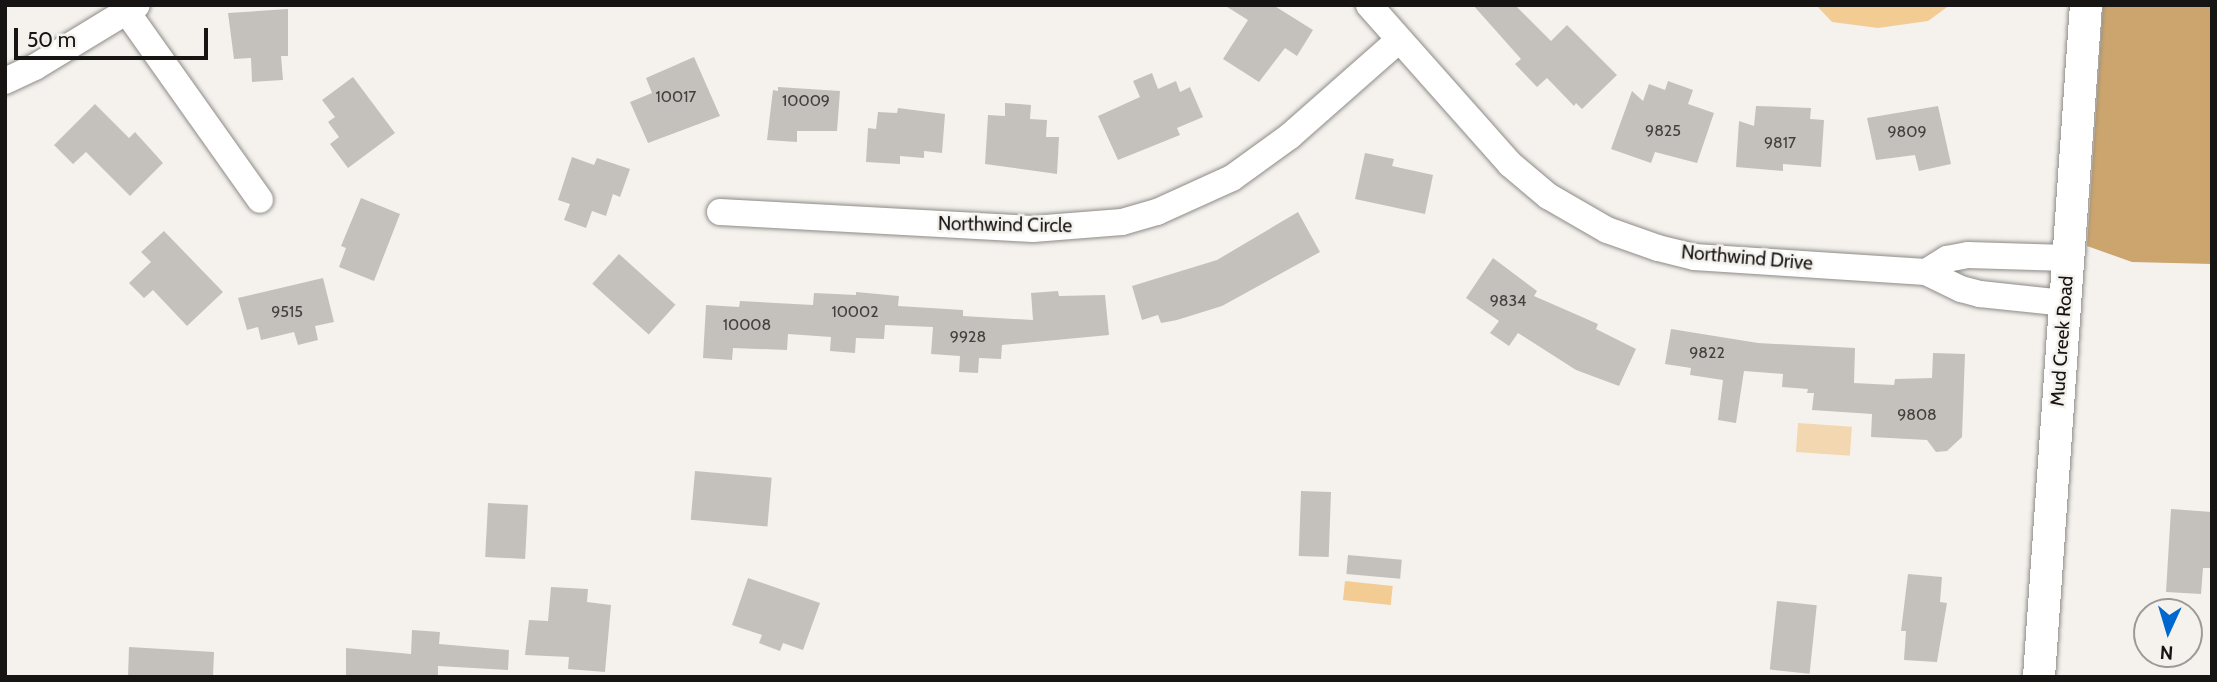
<!DOCTYPE html>
<html>
<head>
<meta charset="utf-8">
<style>
  body { margin:0 }
  #map { position:relative; width:2217px; height:682px; overflow:hidden; background:#f5f2ee; font-family:Cabin,sans-serif }
  div>[style] { position:absolute }
  [style*='--x'] { left:calc(var(--x)*1px); top:calc(var(--y)*1px); width:calc(var(--w)*1px); rotate:calc(var(--a)*1deg) }
  .green>* { inset:0; background:#f3d7b0; transform-origin:0 0 }
  .forest>* { inset:0; background:#cca56e }
  .water>* { inset:0; background:#f3cc93; transform-origin:0 0 }
  .building>* { inset:0; background:#c4c1bc; transform-origin:0 0 }
  .roads { filter:drop-shadow(0 0 2px #8e8b87) drop-shadow(0 0 2px #8e8b87) }
  .minor>* { height:26px; margin:-13px; padding:0 13px; transform-origin:13px; border-radius:13px; background:#fff }
  .tertiary>* { height:32px; margin:-16px; padding:0 16px; transform-origin:16px; border-radius:16px; background:#fff }
  span { translate:-50% -50%; white-space:nowrap; text-align:center; line-height:1.15; -webkit-text-stroke:5px #f5f2ee; paint-order:stroke }
  .number-label { font-size:16px; color:#42403e }
  .number-label span { -webkit-text-stroke-width:0 }
  .street-label { font-size:19px; color:#161514 }
  .frame { position:absolute; inset:0; border:7px solid #161514; pointer-events:none }
  .north { position:absolute; left:2133px; top:598px; width:70px; height:70px; box-sizing:border-box; background:#f5f2ee; border:2px solid #9c9a97; border-radius:50%; rotate:184deg; font-size:19px; font-weight:700; line-height:28px; text-align:center; color:#161514 }
  .north::after { content:''; display:block; margin:auto; width:24px; height:32px; background:#0067cf; clip-path:polygon(50% 0,100% 100%,50% 72%,0 100%) }
  .scale { position:absolute; left:14px; top:28px; width:194px; height:32px; box-sizing:border-box; border:4px solid #161514; border-top:0; padding-left:9px; font-size:21px; line-height:24px; white-space:nowrap; color:#161514; -webkit-text-stroke:5px #f5f2ee; paint-order:stroke }
</style>
</head>
<body>
<div id="map">
  <div class="green">
    <div style="left:1798px;top:423px;width:54px;height:29px;rotate:4deg"></div>
  </div>
  <div class="forest">
    <div style="clip-path:polygon(2103px 5px,2212px 5px,2212px 264px,2132px 262px,2087px 246px)"></div>
  </div>
  <div class="water">
    <div style="clip-path:polygon(1816px 5px,1950px 5px,1928px 21px,1878px 28px,1832px 22px)"></div>
    <div style="left:1345px;top:581px;width:48px;height:19px;rotate:6deg"></div>
  </div>
  <div class="building">
    <div style="clip-path:polygon(1224px 5px,1273px 5px,1313px 30px,1297px 56px,1285px 48px,1259px 82px,1223px 59px,1248px 20px)"></div>
    <div style="clip-path:polygon(1473px 5px,1515px 5px,1551px 41px,1567px 25px,1617px 75px,1582px 109px,1576px 103px,1574px 106px,1547px 78px,1537px 87px,1515px 64px,1521px 59px)"></div>
    <div style="clip-path:polygon(288px 9px,288px 56px,281px 56px,283px 80px,252px 82px,251px 58px,234px 59px,228px 13px)"></div>
    <div style="clip-path:polygon(694px 57px,720px 116px,648px 143px,630px 102px,652px 93px,646px 78px)"></div>
    <div style="clip-path:polygon(1152px 73px,1158px 89px,1176px 81px,1180px 92px,1190px 87px,1203px 117px,1177px 128px,1180px 135px,1118px 160px,1098px 116px,1140px 97px,1133px 81px)"></div>
    <div style="clip-path:polygon(353px 77px,395px 133px,348px 168px,330px 144px,339px 137px,328px 122px,335px 117px,322px 100px)"></div>
    <div style="clip-path:polygon(1668px 81px,1693px 90px,1688px 104px,1714px 113px,1697px 163px,1655px 152px,1651px 163px,1611px 149px,1632px 91px,1643px 101px,1649px 84px,1665px 90px)"></div>
    <div style="clip-path:polygon(778px 87px,840px 91px,837px 131px,797px 131px,797px 142px,767px 140px,773px 90px,778px 91px)"></div>
    <div style="clip-path:polygon(1005px 103px,1031px 105px,1030px 119px,1047px 120px,1046px 137px,1059px 137px,1057px 174px,985px 164px,988px 115px,1005px 116px)"></div>
    <div style="clip-path:polygon(95px 104px,129px 138px,135px 132px,163px 163px,130px 196px,86px 152px,73px 164px,54px 145px)"></div>
    <div style="clip-path:polygon(1756px 106px,1811px 108px,1810px 119px,1824px 120px,1821px 167px,1783px 164px,1783px 171px,1736px 167px,1739px 121px,1754px 126px)"></div>
    <div style="clip-path:polygon(1938px 106px,1951px 164px,1919px 171px,1915px 155px,1876px 160px,1867px 118px)"></div>
    <div style="clip-path:polygon(898px 108px,945px 114px,942px 153px,924px 151px,924px 158px,900px 156px,900px 164px,866px 162px,868px 128px,876px 129px,878px 112px,897px 113px)"></div>
    <div style="clip-path:polygon(1365px 153px,1394px 159px,1392px 166px,1433px 175px,1425px 214px,1355px 199px)"></div>
    <div style="clip-path:polygon(572px 157px,594px 165px,597px 158px,630px 169px,620px 197px,613px 194px,606px 216px,592px 211px,586px 228px,564px 220px,570px 204px,558px 200px)"></div>
    <div style="clip-path:polygon(361px 198px,400px 214px,374px 281px,339px 267px,346px 248px,341px 246px)"></div>
    <div style="clip-path:polygon(1298px 212px,1320px 252px,1222px 306px,1177px 320px,1161px 323px,1158px 315px,1142px 320px,1132px 286px,1217px 260px)"></div>
    <div style="clip-path:polygon(164px 231px,223px 292px,187px 326px,153px 290px,144px 298px,129px 283px,151px 262px,141px 252px)"></div>
    <div style="left:619px;top:254px;width:76px;height:40px;rotate:42deg"></div>
    <div style="clip-path:polygon(1493px 258px,1537px 291px,1534px 296px,1598px 324px,1596px 329px,1636px 349px,1619px 386px,1576px 370px,1518px 333px,1509px 346px,1490px 333px,1499px 321px,1466px 298px)"></div>
    <div style="clip-path:polygon(323px 278px,334px 322px,315px 326px,318px 340px,298px 345px,294px 332px,261px 340px,258px 327px,247px 330px,238px 298px)"></div>
    <div style="clip-path:polygon(1058px 291px,1059px 296px,1105px 295px,1109px 335px,1002px 345px,1001px 359px,979px 358px,978px 373px,959px 372px,960px 356px,931px 354px,933px 327px,885px 325px,884px 339px,856px 338px,855px 353px,830px 351px,831px 337px,788px 334px,787px 350px,733px 348px,732px 360px,703px 358px,706px 305px,739px 307px,740px 301px,813px 305px,814px 293px,856px 295px,856px 292px,899px 296px,898px 306px,963px 310px,963px 316px,1033px 320px,1031px 293px)"></div>
    <div style="clip-path:polygon(1671px 329px,1758px 343px,1855px 348px,1854px 383px,1894px 385px,1895px 379px,1932px 378px,1933px 353px,1965px 354px,1962px 437px,1947px 451px,1936px 452px,1927px 440px,1871px 437px,1872px 414px,1812px 410px,1814px 393px,1807px 393px,1808px 389px,1782px 387px,1783px 374px,1744px 371px,1736px 423px,1718px 420px,1723px 380px,1690px 375px,1691px 368px,1665px 364px)"></div>
    <div style="left:695px;top:471px;width:77px;height:49px;rotate:5deg"></div>
    <div style="left:1301px;top:491px;width:30px;height:65px;rotate:2deg"></div>
    <div style="left:488px;top:503px;width:40px;height:54px;rotate:3deg"></div>
    <div style="clip-path:polygon(2171px 509px,2212px 512px,2212px 568px,2203px 568px,2201px 594px,2166px 592px)"></div>
    <div style="left:1348px;top:555px;width:54px;height:19px;rotate:5deg"></div>
    <div style="clip-path:polygon(1908px 574px,1942px 577px,1940px 602px,1947px 603px,1937px 662px,1904px 660px,1906px 631px,1901px 631px)"></div>
    <div style="clip-path:polygon(748px 578px,820px 603px,803px 650px,783px 643px,780px 651px,759px 643px,762px 635px,732px 625px)"></div>
    <div style="clip-path:polygon(551px 587px,588px 589px,587px 602px,611px 605px,605px 672px,568px 669px,569px 657px,525px 655px,529px 620px,548px 621px)"></div>
    <div style="left:1777px;top:601px;width:40px;height:69px;rotate:6deg"></div>
    <div style="clip-path:polygon(412px 630px,440px 632px,439px 644px,509px 650px,508px 670px,438px 666px,438px 677px,346px 677px,346px 648px,411px 654px)"></div>
    <div style="clip-path:polygon(129px 647px,214px 652px,213px 677px,128px 677px)"></div>
  </div>
  <div class="roads">
    <div class="minor">
      <div style="--x:1369;--y:5;--w:213;--a:48.4"></div>
      <div style="--x:1510;--y:164;--w:50;--a:40.1"></div>
      <div style="--x:1548;--y:196;--w:68;--a:30"></div>
      <div style="--x:1607;--y:230;--w:54;--a:19.4"></div>
      <div style="--x:1658;--y:248;--w:37;--a:14"></div>
      <div style="--x:1694;--y:257;--w:232;--a:3.7"></div>
      <div style="--x:1926;--y:272;--w:39;--a:26"></div>
      <div style="--x:1961;--y:289;--w:20;--a:15"></div>
      <div style="--x:1980;--y:294;--w:84;--a:6.1"></div>
      <div style="--x:127;--y:12;--w:230;--a:54.7"></div>
      <div style="--x:5;--y:81;--w:33;--a:-25"></div>
      <div style="--x:35;--y:67;--w:119;--a:-31.3"></div>
      <div style="--x:720;--y:212;--w:313;--a:3.1"></div>
      <div style="--x:1033;--y:229;--w:89;--a:-4.5"></div>
      <div style="--x:1122;--y:222;--w:36;--a:-16"></div>
      <div style="--x:1157;--y:212;--w:82;--a:-24.4"></div>
      <div style="--x:1232;--y:178;--w:72;--a:-35.9"></div>
      <div style="--x:1290;--y:136;--w:145;--a:-41.4"></div>
      <div style="--x:1926;--y:272;--w:25;--a:-32"></div>
      <div style="--x:1947;--y:259;--w:21;--a:-11"></div>
      <div style="--x:1968;--y:255;--w:99;--a:1.7"></div>
    </div>
    <div class="tertiary">
      <div style="--x:2039;--y:677;--w:674;--a:-86"></div>
    </div>
  </div>
  <div class="number-label">
    <span style="left:676px;top:97px">10017</span>
    <span style="left:806px;top:101px">10009</span>
    <span style="left:1663px;top:131px">9825</span>
    <span style="left:1907px;top:132px">9809</span>
    <span style="left:1780px;top:143px">9817</span>
    <span style="left:1508px;top:301px">9834</span>
    <span style="left:287px;top:312px">9515</span>
    <span style="left:855px;top:312px">10002</span>
    <span style="left:747px;top:325px">10008</span>
    <span style="left:968px;top:337px">9928</span>
    <span style="left:1707px;top:353px">9822</span>
    <span style="left:1917px;top:415px">9808</span>
  </div>
  <div class="street-label">
    <span style="left:1005px;top:225px;rotate:1deg">Northwind Circle</span>
    <span style="left:1747px;top:258px;rotate:5deg">Northwind Drive</span>
    <span style="left:2062px;top:341px;rotate:-86deg">Mud Creek Road</span>
  </div>
  <div class="frame"></div>
  <div class="north">N</div>
  <div class="scale">50 m</div>
</div>
</body>
</html>
